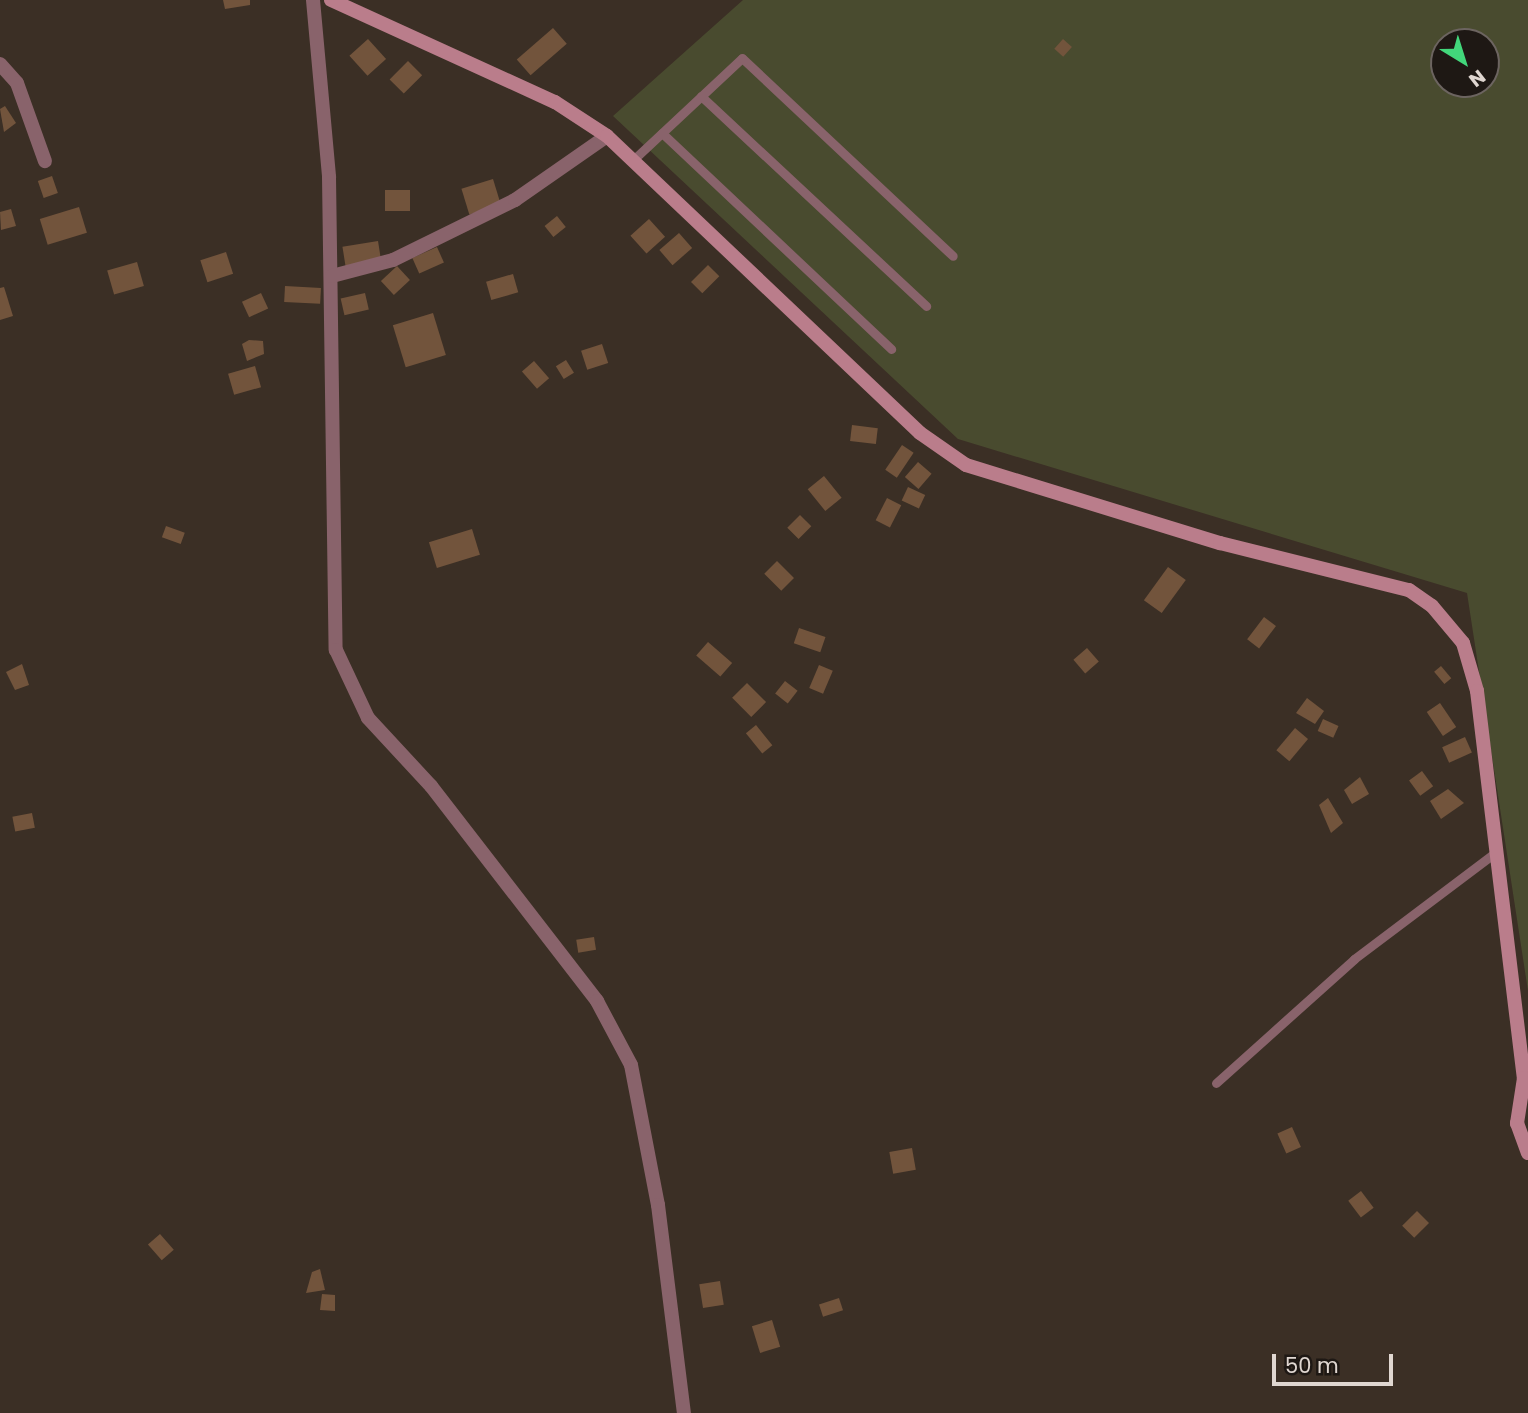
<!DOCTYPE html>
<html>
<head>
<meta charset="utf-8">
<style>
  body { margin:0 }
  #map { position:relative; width:1528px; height:1413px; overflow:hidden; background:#3b2f25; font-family:Poppins,sans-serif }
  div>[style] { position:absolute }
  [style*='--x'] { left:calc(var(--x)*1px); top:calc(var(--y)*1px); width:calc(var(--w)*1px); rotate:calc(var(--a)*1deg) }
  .green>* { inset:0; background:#494b2f }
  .building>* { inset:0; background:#72543c; transform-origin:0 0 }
  .lane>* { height:9px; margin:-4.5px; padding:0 4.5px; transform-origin:4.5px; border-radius:4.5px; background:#89636b }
  .street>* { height:14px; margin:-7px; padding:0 7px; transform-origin:7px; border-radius:7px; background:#89636b }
  .secondary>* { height:14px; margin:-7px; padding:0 7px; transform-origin:7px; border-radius:7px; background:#ba7d8b }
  span { translate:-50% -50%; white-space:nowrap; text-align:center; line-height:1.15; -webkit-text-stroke:7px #1e1814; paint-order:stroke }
  .north { position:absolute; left:1430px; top:28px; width:70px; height:70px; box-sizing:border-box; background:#1e1814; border:2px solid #6c6460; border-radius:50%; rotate:142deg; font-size:19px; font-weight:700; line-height:28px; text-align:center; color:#e0d7d1 }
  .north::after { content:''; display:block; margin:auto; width:24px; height:32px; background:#42d77b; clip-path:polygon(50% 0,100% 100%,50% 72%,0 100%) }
  .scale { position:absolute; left:1272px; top:1354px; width:121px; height:32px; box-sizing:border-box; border:4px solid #e0d7d1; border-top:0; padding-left:9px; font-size:21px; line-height:24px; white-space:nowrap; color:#e0d7d1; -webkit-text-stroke:5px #1e1814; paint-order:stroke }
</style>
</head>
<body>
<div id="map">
  <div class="green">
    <div style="clip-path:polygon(evenodd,743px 0,1528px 0,1528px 991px,1467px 593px,958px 439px,613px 116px,743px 0,1444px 42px,1486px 42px,1486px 84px,1444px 84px,1444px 42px)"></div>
  </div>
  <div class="building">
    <div style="clip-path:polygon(223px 0,250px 0,250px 5px,225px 9px)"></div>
    <div style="left:553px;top:28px;width:21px;height:48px;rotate:49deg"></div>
    <div style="left:368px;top:39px;width:27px;height:25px;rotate:48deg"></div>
    <div style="left:1063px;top:39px;width:12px;height:13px;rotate:42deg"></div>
    <div style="left:408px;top:61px;width:20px;height:26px;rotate:45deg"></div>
    <div style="clip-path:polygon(5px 106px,16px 123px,4px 132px,0 109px)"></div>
    <div style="left:52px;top:176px;width:18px;height:15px;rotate:71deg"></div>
    <div style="left:493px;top:179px;width:27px;height:33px;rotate:73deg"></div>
    <div style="left:410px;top:190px;width:21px;height:25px;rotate:90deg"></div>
    <div style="left:79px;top:207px;width:27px;height:41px;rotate:73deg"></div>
    <div style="clip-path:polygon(11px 209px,16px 226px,1px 230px,0 212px)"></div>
    <div style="left:557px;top:216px;width:14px;height:16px;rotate:51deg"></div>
    <div style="left:649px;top:219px;width:24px;height:25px;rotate:48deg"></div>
    <div style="left:679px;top:233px;width:20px;height:26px;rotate:49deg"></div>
    <div style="left:378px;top:241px;width:20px;height:36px;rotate:81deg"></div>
    <div style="left:437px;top:247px;width:17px;height:27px;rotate:66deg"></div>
    <div style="left:226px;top:252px;width:23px;height:27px;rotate:72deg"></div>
    <div style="left:137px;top:262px;width:25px;height:31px;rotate:74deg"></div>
    <div style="left:708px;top:265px;width:16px;height:24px;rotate:45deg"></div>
    <div style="left:397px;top:266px;width:19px;height:22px;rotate:47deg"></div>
    <div style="left:513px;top:274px;width:19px;height:28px;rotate:74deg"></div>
    <div style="left:285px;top:286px;width:36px;height:16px;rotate:3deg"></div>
    <div style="clip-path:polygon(4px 287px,13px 316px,0 320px,0 288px)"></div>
    <div style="left:261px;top:293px;width:17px;height:21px;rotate:65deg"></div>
    <div style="left:365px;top:293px;width:17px;height:25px;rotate:77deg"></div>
    <div style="left:433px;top:313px;width:44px;height:42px;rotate:73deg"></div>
    <div style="clip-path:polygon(249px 340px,263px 341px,264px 354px,247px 361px,242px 344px)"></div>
    <div style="left:602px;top:344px;width:20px;height:22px;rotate:72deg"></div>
    <div style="left:566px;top:360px;width:15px;height:12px;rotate:58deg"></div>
    <div style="left:534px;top:361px;width:23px;height:16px;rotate:49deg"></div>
    <div style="left:255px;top:366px;width:22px;height:28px;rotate:74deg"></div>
    <div style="left:852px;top:425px;width:26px;height:16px;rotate:7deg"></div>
    <div style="left:902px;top:445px;width:14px;height:30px;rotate:34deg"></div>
    <div style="left:918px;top:462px;width:18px;height:20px;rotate:41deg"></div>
    <div style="left:824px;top:476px;width:28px;height:21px;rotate:51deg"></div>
    <div style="left:908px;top:487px;width:19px;height:15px;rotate:25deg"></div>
    <div style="left:887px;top:498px;width:16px;height:25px;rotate:27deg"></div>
    <div style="left:800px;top:515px;width:16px;height:18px;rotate:45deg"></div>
    <div style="left:166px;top:526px;width:20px;height:12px;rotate:20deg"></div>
    <div style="left:472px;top:529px;width:27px;height:45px;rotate:73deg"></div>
    <div style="left:777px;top:561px;width:24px;height:18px;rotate:45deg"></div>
    <div style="left:1168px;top:567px;width:22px;height:41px;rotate:36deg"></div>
    <div style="left:1264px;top:617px;width:15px;height:28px;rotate:37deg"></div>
    <div style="left:799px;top:628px;width:28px;height:16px;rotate:19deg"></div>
    <div style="left:708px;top:642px;width:32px;height:18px;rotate:41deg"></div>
    <div style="left:1087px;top:648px;width:18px;height:18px;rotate:49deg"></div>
    <div style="clip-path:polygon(22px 664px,29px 685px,15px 690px,6px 672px)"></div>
    <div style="left:819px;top:665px;width:15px;height:25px;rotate:23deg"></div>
    <div style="left:1441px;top:666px;width:16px;height:9px;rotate:50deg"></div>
    <div style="left:785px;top:681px;width:16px;height:16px;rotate:38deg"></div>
    <div style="left:747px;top:683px;width:27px;height:21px;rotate:45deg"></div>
    <div style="clip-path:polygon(1307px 698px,1324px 711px,1315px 724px,1296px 713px)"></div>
    <div style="left:1440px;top:703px;width:29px;height:16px;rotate:56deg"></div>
    <div style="left:1323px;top:719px;width:17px;height:13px;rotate:24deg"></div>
    <div style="left:756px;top:725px;width:26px;height:13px;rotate:51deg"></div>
    <div style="left:1295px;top:728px;width:17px;height:29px;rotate:40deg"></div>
    <div style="left:1465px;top:737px;width:17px;height:25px;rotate:66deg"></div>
    <div style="left:1422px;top:771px;width:19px;height:16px;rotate:54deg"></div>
    <div style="clip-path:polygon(1360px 777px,1369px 794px,1352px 804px,1344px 790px)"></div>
    <div style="clip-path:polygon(1448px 789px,1464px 803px,1441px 819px,1430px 801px)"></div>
    <div style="clip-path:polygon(1328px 798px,1343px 823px,1331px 833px,1319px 805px)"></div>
    <div style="left:32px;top:813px;width:15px;height:20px;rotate:79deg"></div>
    <div style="left:594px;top:937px;width:13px;height:18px;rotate:81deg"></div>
    <div style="left:1292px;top:1127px;width:22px;height:16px;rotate:66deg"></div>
    <div style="left:912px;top:1148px;width:22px;height:23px;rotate:80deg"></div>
    <div style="left:1361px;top:1191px;width:21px;height:16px;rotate:53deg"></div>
    <div style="left:1417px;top:1211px;width:17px;height:21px;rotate:45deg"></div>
    <div style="left:160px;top:1234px;width:21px;height:16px;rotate:49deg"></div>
    <div style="clip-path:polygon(320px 1269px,325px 1290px,306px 1293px,312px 1272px)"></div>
    <div style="left:720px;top:1281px;width:24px;height:21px;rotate:81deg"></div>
    <div style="clip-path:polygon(322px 1294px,335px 1295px,335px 1311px,320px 1310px)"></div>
    <div style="left:839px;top:1298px;width:13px;height:21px;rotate:72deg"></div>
    <div style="left:772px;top:1320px;width:28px;height:21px;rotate:73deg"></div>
  </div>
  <div class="lane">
    <div style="--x:701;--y:96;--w:308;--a:43"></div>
    <div style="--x:662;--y:133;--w:315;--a:43.3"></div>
    <div style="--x:633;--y:160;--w:149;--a:-43.1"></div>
    <div style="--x:742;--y:58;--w:289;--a:43.2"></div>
    <div style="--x:1216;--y:1083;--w:186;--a:-41.9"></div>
    <div style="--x:1354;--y:959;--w:178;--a:-37"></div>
  </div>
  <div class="street">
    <div style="--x:313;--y:0;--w:178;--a:84.8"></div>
    <div style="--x:329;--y:177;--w:473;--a:89.2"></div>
    <div style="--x:336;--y:650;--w:75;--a:64.8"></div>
    <div style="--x:368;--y:718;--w:93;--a:47.2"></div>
    <div style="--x:431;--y:786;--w:272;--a:52.3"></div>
    <div style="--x:597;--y:1001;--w:72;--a:62"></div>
    <div style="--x:631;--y:1065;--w:143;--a:79.1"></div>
    <div style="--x:658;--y:1205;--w:210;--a:82.9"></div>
    <div style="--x:0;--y:64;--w:25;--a:48"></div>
    <div style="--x:17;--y:83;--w:83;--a:70.3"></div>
    <div style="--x:332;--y:276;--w:63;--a:-14.7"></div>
    <div style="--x:393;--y:260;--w:136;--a:-26.2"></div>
    <div style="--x:515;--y:200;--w:112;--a:-34.8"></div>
  </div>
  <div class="secondary">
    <div style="--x:331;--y:0;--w:246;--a:24.5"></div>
    <div style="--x:555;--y:102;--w:62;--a:33.2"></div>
    <div style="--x:607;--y:136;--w:431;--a:43.5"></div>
    <div style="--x:920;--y:433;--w:56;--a:34.8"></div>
    <div style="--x:966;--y:465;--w:266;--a:17.1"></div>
    <div style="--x:1220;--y:543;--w:195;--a:14"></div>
    <div style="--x:1409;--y:590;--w:28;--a:35"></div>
    <div style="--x:1432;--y:606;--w:48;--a:50"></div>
    <div style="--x:1463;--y:643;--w:50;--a:73.7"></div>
    <div style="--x:1477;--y:691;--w:390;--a:83.1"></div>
    <div style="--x:1524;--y:1078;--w:46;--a:98.8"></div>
    <div style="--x:1517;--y:1123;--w:32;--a:70"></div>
  </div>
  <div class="north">N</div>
  <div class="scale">50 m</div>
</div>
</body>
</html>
